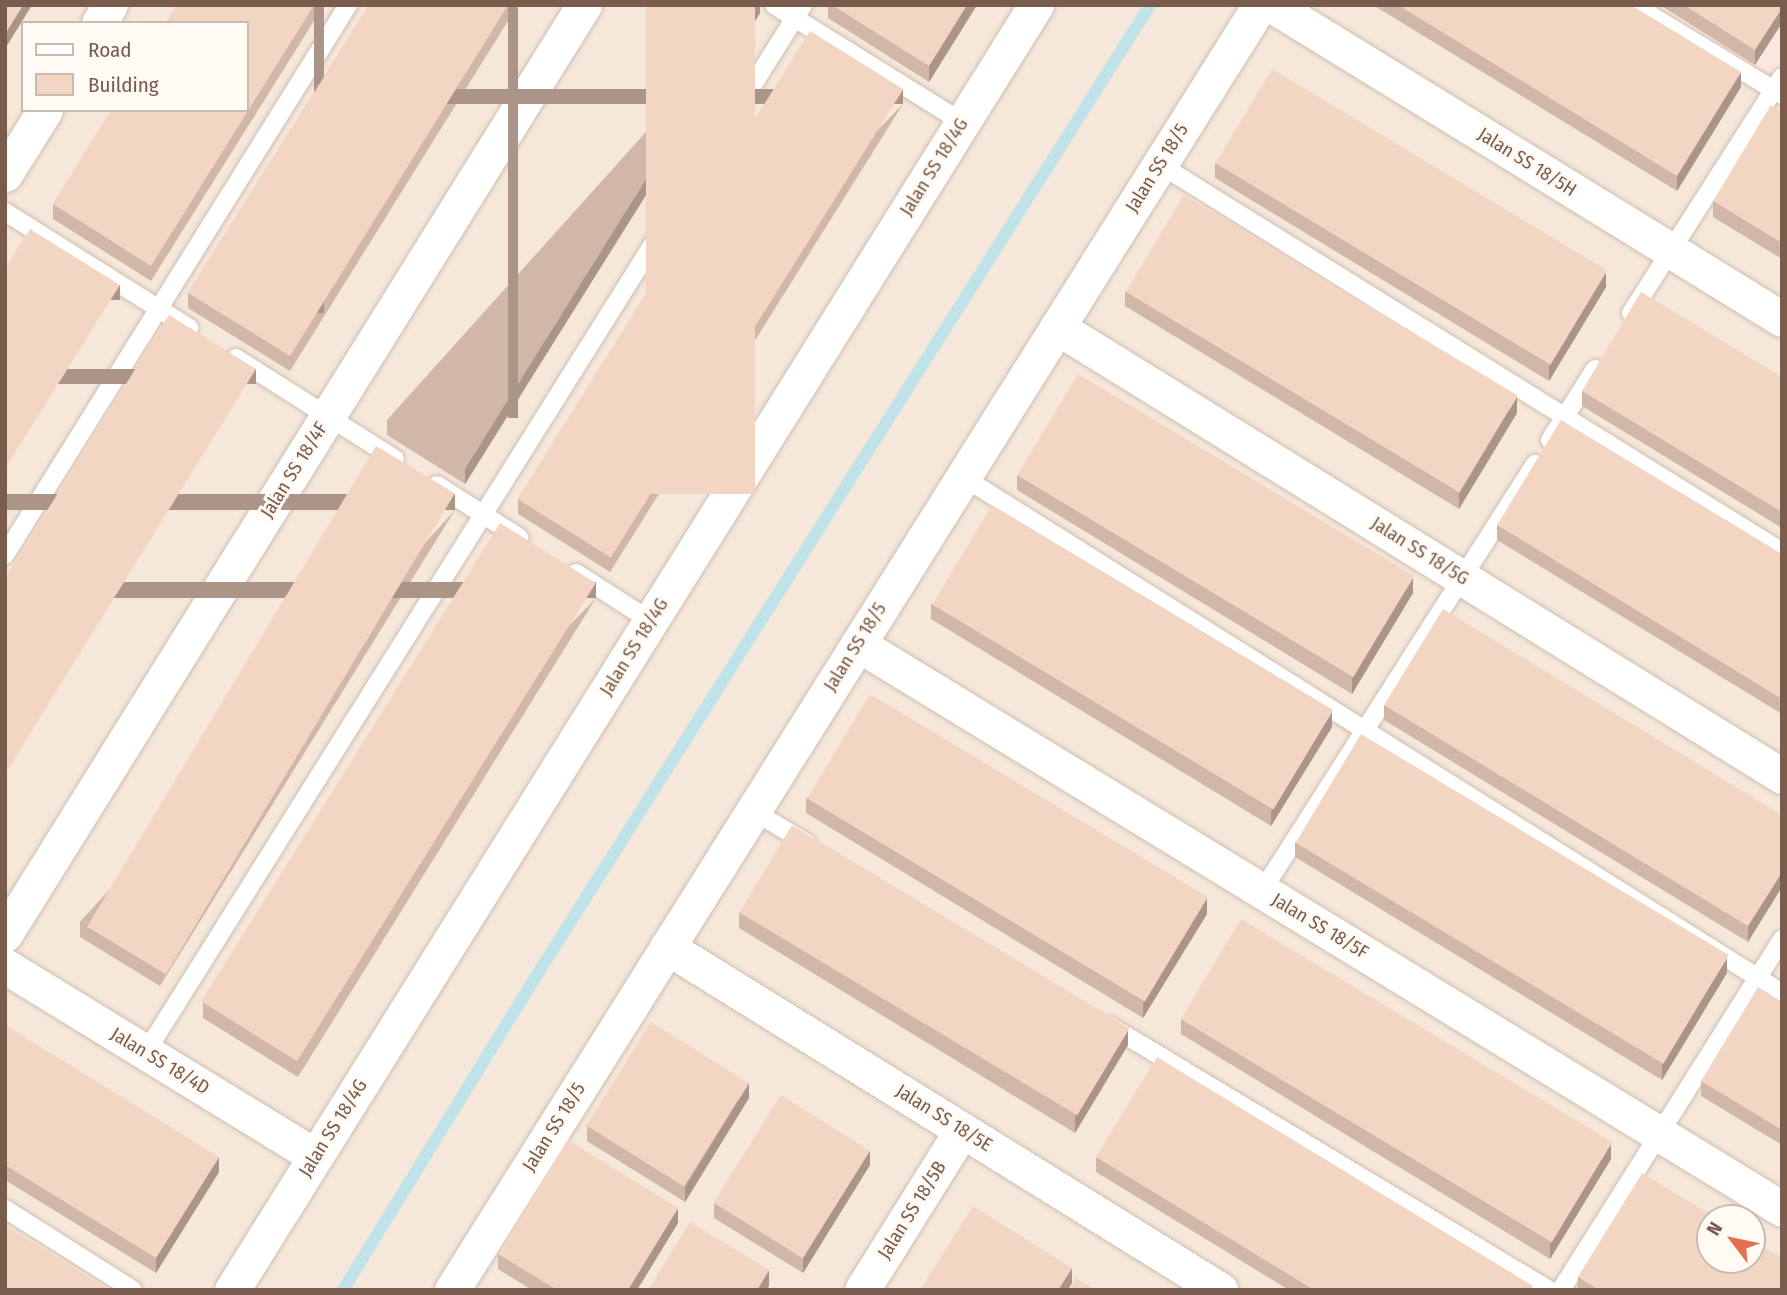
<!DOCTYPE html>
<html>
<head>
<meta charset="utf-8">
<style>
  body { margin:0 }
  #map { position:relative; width:1787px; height:1295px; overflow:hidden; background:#fdf6ec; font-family:"Fira Sans Condensed",sans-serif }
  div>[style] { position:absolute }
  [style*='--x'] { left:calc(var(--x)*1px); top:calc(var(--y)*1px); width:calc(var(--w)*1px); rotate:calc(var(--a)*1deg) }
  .residential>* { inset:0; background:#f5e8da }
  .commercial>* { inset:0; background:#fde8e0 }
  .stream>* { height:12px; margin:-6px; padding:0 6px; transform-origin:6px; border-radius:6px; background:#bfe3e8 }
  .roads { filter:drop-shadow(0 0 2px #d1beb0) drop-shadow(0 0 2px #d1beb0) }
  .lane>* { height:18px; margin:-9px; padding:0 9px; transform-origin:9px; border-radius:9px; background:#fff }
  .street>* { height:35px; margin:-17.5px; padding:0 17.5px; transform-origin:17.5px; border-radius:17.5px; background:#fff }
  .wall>* { inset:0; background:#d1b7a8 }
  .shaded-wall>* { inset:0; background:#aa9588; transform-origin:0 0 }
  .building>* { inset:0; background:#f3d5c3; transform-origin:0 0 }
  span { translate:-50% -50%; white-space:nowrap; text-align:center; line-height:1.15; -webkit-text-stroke:6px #fffaf3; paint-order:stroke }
  .street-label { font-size:19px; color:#7a5c4d }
  .frame { position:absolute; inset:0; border:7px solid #7a5c4d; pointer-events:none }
  .legend { position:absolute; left:21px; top:21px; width:228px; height:91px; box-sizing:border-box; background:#fffaf3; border:2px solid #cabbb1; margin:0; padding:9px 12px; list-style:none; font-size:21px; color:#7a5c4d }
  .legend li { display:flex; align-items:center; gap:14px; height:35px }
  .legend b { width:35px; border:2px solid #cabbb1 }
  .north { position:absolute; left:1696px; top:1204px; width:70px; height:70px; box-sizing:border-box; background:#fffaf3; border:2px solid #cabbb1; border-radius:50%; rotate:302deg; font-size:19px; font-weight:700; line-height:28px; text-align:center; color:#7a5c4d }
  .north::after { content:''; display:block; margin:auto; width:24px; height:32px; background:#e76f51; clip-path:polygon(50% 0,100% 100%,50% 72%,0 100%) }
</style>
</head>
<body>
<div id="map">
  <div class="residential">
    <div style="clip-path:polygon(evenodd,5px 5px,1782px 5px,1782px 1290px,5px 1290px,5px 5px,23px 23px,247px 23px,247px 110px,23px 110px,23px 23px,5px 5px,1710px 1218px,1752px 1218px,1752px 1260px,1710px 1260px,1710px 1218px)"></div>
  </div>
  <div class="commercial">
    <div style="clip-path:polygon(1655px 5px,1782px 5px,1782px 85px)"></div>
  </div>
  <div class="stream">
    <div style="--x:343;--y:1290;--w:389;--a:-58.4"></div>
    <div style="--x:547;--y:959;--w:1129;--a:-57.7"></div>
  </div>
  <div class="roads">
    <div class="lane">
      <div style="--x:774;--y:5;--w:221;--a:31.9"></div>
      <div style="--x:1634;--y:5;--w:173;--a:31.3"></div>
      <div style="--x:1159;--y:164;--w:734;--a:31.91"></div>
      <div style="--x:5;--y:212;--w:218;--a:32.2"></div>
      <div style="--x:1631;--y:313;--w:280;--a:-57.4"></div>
      <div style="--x:236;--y:358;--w:188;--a:32.4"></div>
      <div style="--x:1550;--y:440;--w:84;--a:-57.6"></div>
      <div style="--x:963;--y:477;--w:968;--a:32.21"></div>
      <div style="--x:437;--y:485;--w:98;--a:32.6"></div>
      <div style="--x:5;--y:555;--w:648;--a:-58.05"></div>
      <div style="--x:576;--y:573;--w:89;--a:32.6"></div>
      <div style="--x:753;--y:811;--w:63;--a:30.7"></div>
      <div style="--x:1262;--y:891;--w:507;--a:-57.41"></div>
      <div style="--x:1110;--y:1026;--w:512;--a:31.02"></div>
      <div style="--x:146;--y:1052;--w:1236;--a:-57.89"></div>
      <div style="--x:5;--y:1209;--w:151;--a:32.3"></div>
      <div style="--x:1561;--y:1290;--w:415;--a:-57.8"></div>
    </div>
    <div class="street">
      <div style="--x:1272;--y:5;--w:599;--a:31.62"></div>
      <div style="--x:99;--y:23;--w:21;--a:-59"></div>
      <div style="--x:5;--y:174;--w:75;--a:-58"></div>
      <div style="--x:1057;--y:327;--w:853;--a:31.77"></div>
      <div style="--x:858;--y:644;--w:1083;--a:31.44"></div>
      <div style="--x:5;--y:934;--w:1095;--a:-58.07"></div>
      <div style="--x:667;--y:947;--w:651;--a:31.81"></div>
      <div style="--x:5;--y:966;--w:364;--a:31.5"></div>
      <div style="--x:232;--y:1290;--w:1516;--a:-57.97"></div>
      <div style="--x:452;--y:1290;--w:1518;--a:-57.84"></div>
      <div style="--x:862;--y:1290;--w:189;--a:-58"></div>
    </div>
  </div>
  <div class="wall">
    <div style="clip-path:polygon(177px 5px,324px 5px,151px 281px,53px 219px,53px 204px)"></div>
    <div style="clip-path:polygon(369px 5px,518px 5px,290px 371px,188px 308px,188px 293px)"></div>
    <div style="clip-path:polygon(760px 5px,760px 13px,465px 484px,387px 435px,387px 420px)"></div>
    <div style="clip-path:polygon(828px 5px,977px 5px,929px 82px,828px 18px)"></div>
    <div style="clip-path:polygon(1373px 5px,1631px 5px,1741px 87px,1677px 191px)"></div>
    <div style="clip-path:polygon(1660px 5px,1782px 5px,1755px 65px)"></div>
    <div style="clip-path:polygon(903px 104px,610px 572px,518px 514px,518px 499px)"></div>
    <div style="clip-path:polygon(1782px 112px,1782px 259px,1713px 217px,1713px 201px)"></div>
    <div style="clip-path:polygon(1215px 163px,1606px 287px,1549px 381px,1215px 178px)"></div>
    <div style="clip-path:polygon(1125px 291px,1517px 413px,1459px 509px,1125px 306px)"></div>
    <div style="clip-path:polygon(1782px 377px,1782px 528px,1582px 406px,1582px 391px)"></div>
    <div style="clip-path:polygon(1017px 475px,1413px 593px,1352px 694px,1017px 490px)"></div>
    <div style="clip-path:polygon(455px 510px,160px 986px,80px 937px,80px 922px)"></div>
    <div style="clip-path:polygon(1497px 525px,1782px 554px,1782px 714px,1497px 540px)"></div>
    <div style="clip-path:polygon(596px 598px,298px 1077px,203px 1018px,203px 1002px)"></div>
    <div style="clip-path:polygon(931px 604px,1332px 727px,1271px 826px,931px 619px)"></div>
    <div style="clip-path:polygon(1384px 705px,1782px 815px,1748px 942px,1384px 720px)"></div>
    <div style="clip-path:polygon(806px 798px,1207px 914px,1143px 1018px,806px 813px)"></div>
    <div style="clip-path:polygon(1295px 842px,1727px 973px,1662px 1080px,1295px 857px)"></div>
    <div style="clip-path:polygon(739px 912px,1128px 1045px,1075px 1133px,739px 928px)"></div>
    <div style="clip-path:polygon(1782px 1002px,1782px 1145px,1701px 1096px,1701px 1081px)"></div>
    <div style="clip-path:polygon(1181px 1019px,1611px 1159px,1550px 1259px,1181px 1034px)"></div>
    <div style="clip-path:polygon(5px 1025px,219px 1172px,156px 1273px,5px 1180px)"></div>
    <div style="clip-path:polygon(749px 1098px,685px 1202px,587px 1141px,587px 1126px)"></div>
    <div style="clip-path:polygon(1096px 1157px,1533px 1290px,1289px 1290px,1096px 1172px)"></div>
    <div style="clip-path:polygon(870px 1165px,803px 1273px,714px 1218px,714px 1203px)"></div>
    <div style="clip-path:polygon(678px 1223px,637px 1290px,532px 1290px,498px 1269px,498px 1254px)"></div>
    <div style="clip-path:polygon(1578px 1277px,1782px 1290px,1578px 1290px)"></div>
  </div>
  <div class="shaded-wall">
    <div style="clip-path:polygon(23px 5px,32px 5px,5px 49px,5px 34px)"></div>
    <div style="left:314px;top:5px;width:10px;height:308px"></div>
    <div style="left:508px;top:5px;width:10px;height:413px"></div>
    <div style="clip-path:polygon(755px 5px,760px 5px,760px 13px,465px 484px,465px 469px)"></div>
    <div style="clip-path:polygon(967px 5px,977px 5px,929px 82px,929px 66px)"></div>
    <div style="clip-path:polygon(1782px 8px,1782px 23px,1755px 65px,1755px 50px)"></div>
    <div style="clip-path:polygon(1741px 72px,1741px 87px,1677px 191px,1677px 176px)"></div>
    <div style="left:903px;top:89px;width:15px;height:552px;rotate:90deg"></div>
    <div style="clip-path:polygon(1606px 272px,1606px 287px,1549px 381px,1549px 366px)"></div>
    <div style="left:120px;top:285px;width:15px;height:217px;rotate:90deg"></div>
    <div style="left:256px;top:369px;width:15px;height:476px;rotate:90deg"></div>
    <div style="clip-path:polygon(1517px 397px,1517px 413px,1459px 509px,1459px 494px)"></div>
    <div style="left:455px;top:494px;width:16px;height:561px;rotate:90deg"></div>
    <div style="clip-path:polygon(1413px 578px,1413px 593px,1352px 694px,1352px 679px)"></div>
    <div style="left:596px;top:582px;width:16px;height:565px;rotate:90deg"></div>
    <div style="clip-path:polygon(1332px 712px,1332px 727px,1271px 826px,1271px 811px)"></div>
    <div style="clip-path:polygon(1782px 872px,1782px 887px,1748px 942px,1748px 926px)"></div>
    <div style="clip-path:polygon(1207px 898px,1207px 914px,1143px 1018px,1143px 1003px)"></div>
    <div style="clip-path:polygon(1727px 958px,1727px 973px,1662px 1080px,1662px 1065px)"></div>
    <div style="clip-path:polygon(1128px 1030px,1128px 1045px,1075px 1133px,1075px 1117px)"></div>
    <div style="clip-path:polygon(749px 1083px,749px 1098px,685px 1202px,685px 1187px)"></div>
    <div style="clip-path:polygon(1611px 1144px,1611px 1159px,1550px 1259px,1550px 1244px)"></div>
    <div style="clip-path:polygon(870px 1150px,870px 1165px,803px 1273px,803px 1258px)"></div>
    <div style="clip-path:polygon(219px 1157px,219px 1172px,156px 1273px,156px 1258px)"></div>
    <div style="clip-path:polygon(678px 1208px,678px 1223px,637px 1290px,628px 1290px)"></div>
    <div style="clip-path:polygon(1072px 1268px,1072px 1283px,1068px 1290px,1058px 1290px)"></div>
    <div style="clip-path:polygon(769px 1270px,769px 1286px,767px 1290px,757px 1290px)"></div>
  </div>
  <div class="building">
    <div style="clip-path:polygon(5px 5px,23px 5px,5px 34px)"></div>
    <div style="clip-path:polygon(177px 5px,314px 5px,151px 266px,53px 204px,111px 110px,247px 110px,247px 23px,166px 23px)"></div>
    <div style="clip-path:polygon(369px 5px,508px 5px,290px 356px,188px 293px)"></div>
    <div style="left:646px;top:5px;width:109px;height:489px"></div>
    <div style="clip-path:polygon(832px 5px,967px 5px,929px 66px)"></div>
    <div style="clip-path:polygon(1398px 5px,1631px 5px,1741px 72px,1677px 176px)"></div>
    <div style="clip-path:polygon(1684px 5px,1782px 5px,1782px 8px,1755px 50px)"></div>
    <div style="left:810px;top:31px;width:110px;height:552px;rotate:32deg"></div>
    <div style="left:1272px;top:69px;width:391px;height:110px;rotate:31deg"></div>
    <div style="clip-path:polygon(1771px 105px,1782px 112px,1782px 243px,1713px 201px)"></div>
    <div style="left:1184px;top:195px;width:389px;height:113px;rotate:31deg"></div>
    <div style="clip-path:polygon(30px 229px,120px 285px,5px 469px,5px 269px)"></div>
    <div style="clip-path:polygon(1641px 292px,1782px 377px,1782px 512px,1582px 391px)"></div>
    <div style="clip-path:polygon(169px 315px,256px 369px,5px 774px,5px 578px)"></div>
    <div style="left:1078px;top:374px;width:392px;height:118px;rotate:31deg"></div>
    <div style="clip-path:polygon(1561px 420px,1782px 554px,1782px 699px,1497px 525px)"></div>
    <div style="left:376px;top:446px;width:92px;height:561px;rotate:31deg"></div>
    <div style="left:992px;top:505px;width:398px;height:116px;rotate:31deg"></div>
    <div style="left:500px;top:523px;width:113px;height:564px;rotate:32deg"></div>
    <div style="clip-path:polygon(1443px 609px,1782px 815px,1782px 872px,1748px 926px,1384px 705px)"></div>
    <div style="left:870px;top:694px;width:394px;height:122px;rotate:31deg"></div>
    <div style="left:1361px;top:734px;width:429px;height:127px;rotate:31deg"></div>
    <div style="left:792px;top:825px;width:394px;height:102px;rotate:31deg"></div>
    <div style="left:1241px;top:919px;width:433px;height:117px;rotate:31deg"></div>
    <div style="clip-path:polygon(1758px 987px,1782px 1002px,1782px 1130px,1701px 1081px)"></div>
    <div style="left:651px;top:1022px;width:115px;height:122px;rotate:32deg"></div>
    <div style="clip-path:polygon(5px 1025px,219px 1157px,156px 1258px,5px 1165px)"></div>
    <div style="clip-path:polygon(1157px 1057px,1533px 1286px,1531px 1290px,1314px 1290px,1096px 1157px)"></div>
    <div style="left:781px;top:1095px;width:105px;height:127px;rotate:32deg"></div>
    <div style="clip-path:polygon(568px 1140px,678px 1208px,628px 1290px,557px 1290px,498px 1254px)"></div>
    <div style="clip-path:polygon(1642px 1173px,1716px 1218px,1710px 1218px,1710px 1260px,1752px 1260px,1752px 1240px,1782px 1258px,1782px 1290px,1599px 1290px,1578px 1277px)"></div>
    <div style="clip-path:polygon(973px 1206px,1072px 1268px,1058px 1290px,920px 1290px)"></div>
    <div style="clip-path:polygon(690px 1222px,769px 1270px,757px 1290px,648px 1290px)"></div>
    <div style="clip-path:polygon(5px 1225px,110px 1290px,5px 1290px)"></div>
    <div style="clip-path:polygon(1076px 1278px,1095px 1290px,1069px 1290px)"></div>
  </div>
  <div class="street-label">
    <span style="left:1527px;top:162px;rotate:32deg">Jalan SS 18/5H</span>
    <span style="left:934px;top:167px;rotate:-58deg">Jalan SS 18/4G</span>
    <span style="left:1157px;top:168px;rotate:-58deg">Jalan SS 18/5</span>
    <span style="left:294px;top:470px;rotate:-58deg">Jalan SS 18/4F</span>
    <span style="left:1420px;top:551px;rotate:32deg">Jalan SS 18/5G</span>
    <span style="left:634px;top:647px;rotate:-58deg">Jalan SS 18/4G</span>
    <span style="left:855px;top:647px;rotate:-58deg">Jalan SS 18/5</span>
    <span style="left:1320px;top:926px;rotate:31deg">Jalan SS 18/5F</span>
    <span style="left:160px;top:1061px;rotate:31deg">Jalan SS 18/4D</span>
    <span style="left:944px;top:1118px;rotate:32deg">Jalan SS 18/5E</span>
    <span style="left:554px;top:1127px;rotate:-58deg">Jalan SS 18/5</span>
    <span style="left:333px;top:1128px;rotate:-58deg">Jalan SS 18/4G</span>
    <span style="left:912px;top:1210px;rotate:-58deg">Jalan SS 18/5B</span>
  </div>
  <div class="frame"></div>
  <ul class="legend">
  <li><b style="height:9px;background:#fff"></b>Road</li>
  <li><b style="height:19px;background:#f3d5c3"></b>Building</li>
  </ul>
  <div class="north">N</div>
</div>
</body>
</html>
